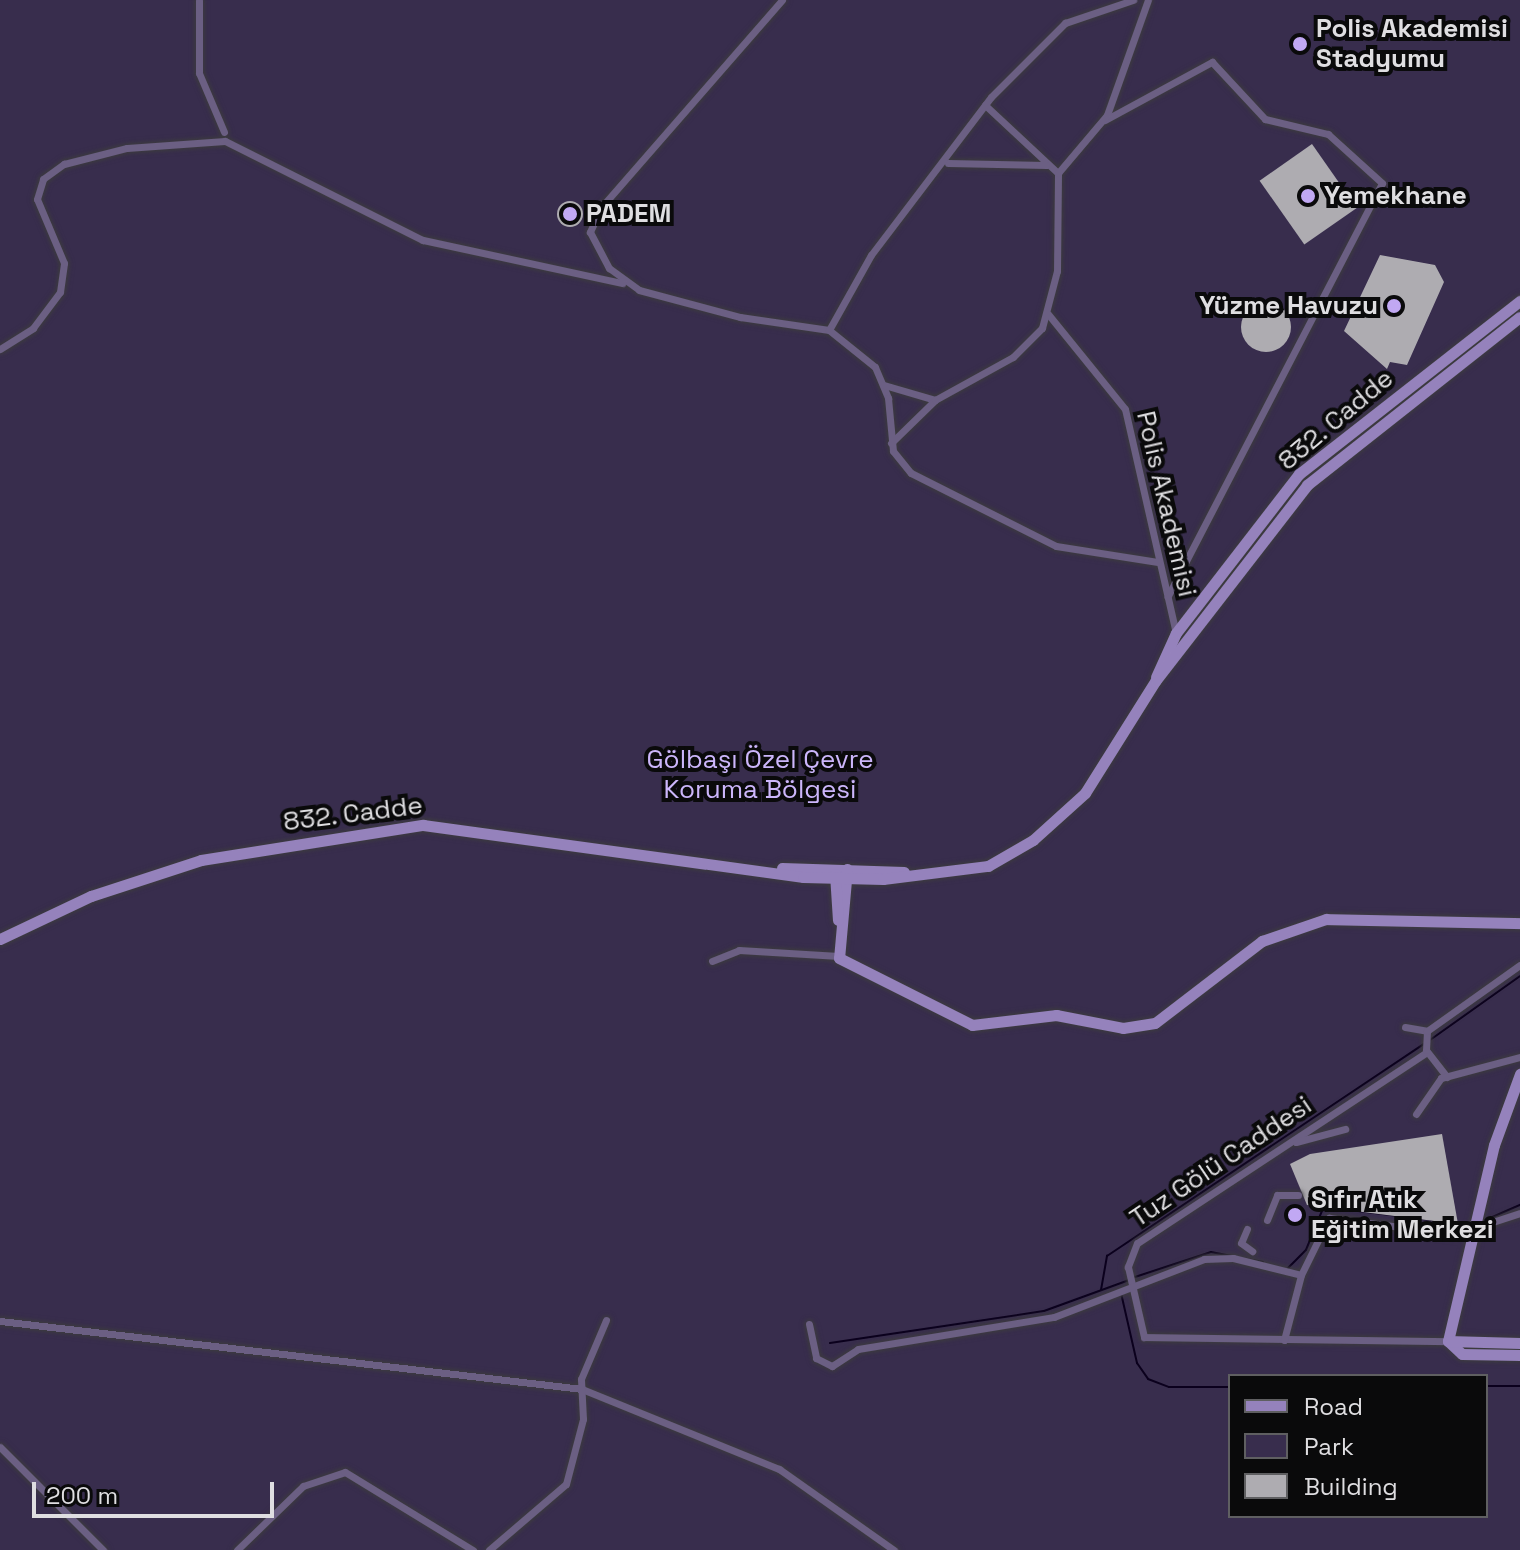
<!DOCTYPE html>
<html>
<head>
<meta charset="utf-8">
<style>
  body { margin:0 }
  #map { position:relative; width:1520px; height:1550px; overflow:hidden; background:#212023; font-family:"Space Grotesk",sans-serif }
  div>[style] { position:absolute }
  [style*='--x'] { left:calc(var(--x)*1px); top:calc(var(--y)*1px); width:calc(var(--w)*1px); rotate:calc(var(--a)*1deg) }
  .green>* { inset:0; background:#382d4d }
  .stream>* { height:2px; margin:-1px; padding:0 1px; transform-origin:1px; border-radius:1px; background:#0b001d }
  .building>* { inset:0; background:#aeacb1; transform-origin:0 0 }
  .round { border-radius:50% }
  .roads { filter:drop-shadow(0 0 2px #3c3b3e) drop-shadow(0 0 2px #3c3b3e) }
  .street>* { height:7px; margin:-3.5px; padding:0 3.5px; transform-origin:3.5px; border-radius:3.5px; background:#6b5f83 }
  .secondary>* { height:11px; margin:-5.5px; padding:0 5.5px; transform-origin:5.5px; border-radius:5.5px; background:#9582bc }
  .dots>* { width:22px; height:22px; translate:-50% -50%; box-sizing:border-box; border:4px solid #0a0a0b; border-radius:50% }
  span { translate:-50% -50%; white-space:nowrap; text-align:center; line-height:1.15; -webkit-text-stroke:8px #0a0a0b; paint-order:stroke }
  .poi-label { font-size:26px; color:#dfdee1; font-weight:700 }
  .left { translate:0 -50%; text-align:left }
  .right { translate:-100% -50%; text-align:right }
  .street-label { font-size:26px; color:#dfdee1 }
  .park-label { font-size:26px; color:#ccb6fb }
  .legend { position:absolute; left:1228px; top:1374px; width:260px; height:144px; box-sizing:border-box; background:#0a0a0b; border:2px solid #5f5f61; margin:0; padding:10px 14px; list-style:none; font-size:24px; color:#dfdee1 }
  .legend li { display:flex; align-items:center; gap:16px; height:40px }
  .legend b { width:40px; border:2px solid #5f5f61 }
  .scale { position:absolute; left:32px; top:1482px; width:242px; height:36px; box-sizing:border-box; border:4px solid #dfdee1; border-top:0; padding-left:10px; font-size:24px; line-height:28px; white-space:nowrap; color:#dfdee1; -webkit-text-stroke:6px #0a0a0b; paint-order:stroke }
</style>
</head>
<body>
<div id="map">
  <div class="green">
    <div style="clip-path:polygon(evenodd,0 0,1520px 0,1520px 1550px,0 1550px,0 0,1230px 1376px,1486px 1376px,1486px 1516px,1230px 1516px,1230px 1376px)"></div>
  </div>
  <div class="stream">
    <div style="--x:1430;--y:1040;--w:110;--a:-35.4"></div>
    <div style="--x:1334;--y:1208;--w:138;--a:7.1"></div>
    <div style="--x:1481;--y:1222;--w:43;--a:-23.6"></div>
    <div style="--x:1288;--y:1268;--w:25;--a:-45"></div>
    <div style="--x:1306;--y:1250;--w:48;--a:-67.8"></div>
    <div style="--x:1135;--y:1277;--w:80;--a:-18.2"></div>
    <div style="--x:1211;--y:1252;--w:53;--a:10.9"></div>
    <div style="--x:1101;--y:1290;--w:35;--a:-80"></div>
    <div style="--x:1107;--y:1256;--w:381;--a:-33.8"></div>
    <div style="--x:1121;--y:1293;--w:72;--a:77.1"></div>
    <div style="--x:1137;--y:1363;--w:19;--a:55"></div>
    <div style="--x:1148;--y:1379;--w:22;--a:21"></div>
    <div style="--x:1169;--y:1387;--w:61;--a:0"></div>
    <div style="--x:830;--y:1343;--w:216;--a:-8.5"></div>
    <div style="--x:1044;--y:1311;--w:90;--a:-20"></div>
    <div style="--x:1486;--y:1386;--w:34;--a:0"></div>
  </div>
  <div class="building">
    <div style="left:1312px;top:144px;width:78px;height:64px;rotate:55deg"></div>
    <div class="round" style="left:557px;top:201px;width:26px;height:26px"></div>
    <div style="clip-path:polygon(1380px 255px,1435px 265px,1444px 282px,1407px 365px,1390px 362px,1387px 369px,1344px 331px)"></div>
    <div class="round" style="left:1241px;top:302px;width:50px;height:50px"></div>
    <div style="clip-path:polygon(1442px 1134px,1458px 1224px,1307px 1205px,1290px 1164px,1310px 1154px)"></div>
  </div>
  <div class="roads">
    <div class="street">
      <div style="--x:199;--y:0;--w:73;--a:90"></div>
      <div style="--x:199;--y:73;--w:64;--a:67"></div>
      <div style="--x:782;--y:0;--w:274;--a:131.1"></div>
      <div style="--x:602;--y:206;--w:29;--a:115"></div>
      <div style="--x:590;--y:232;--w:41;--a:62.2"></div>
      <div style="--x:609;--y:268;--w:37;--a:36"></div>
      <div style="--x:639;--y:290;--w:105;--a:15"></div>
      <div style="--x:740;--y:317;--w:90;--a:8.3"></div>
      <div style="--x:985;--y:105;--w:100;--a:43"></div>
      <div style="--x:1105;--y:120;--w:122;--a:-28.5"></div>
      <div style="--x:1212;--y:62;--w:78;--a:47.1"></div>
      <div style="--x:1265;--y:119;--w:65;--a:13.4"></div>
      <div style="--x:1328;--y:134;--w:73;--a:42.2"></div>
      <div style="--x:1382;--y:183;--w:466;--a:117.4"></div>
      <div style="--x:948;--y:163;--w:98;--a:1.2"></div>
      <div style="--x:1048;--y:314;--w:122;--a:51"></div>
      <div style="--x:1125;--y:409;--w:230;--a:77.2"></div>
      <div style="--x:829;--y:330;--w:86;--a:-60.8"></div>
      <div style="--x:871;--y:255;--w:198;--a:-52.8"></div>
      <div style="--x:991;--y:97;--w:105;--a:-45"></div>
      <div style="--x:1065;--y:23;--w:72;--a:-18.7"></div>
      <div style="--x:829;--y:330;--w:59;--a:38.8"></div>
      <div style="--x:875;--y:367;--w:34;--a:67"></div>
      <div style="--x:888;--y:398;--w:53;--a:84.6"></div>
      <div style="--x:893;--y:451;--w:28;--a:51"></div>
      <div style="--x:911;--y:473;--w:162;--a:26.7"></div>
      <div style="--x:1056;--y:546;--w:103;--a:8.9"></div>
      <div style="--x:0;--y:349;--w:39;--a:-32"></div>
      <div style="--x:33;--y:328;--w:45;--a:-53.1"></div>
      <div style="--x:60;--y:292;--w:29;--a:-82"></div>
      <div style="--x:64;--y:263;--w:69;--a:-112.9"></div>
      <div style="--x:37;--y:199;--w:21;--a:-73"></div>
      <div style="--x:43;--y:179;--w:26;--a:-36"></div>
      <div style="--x:64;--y:164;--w:65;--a:-14.3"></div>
      <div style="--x:127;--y:148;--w:98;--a:-4.1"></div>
      <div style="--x:225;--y:141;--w:221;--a:26.6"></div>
      <div style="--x:423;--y:240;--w:204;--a:12.2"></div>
      <div style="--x:884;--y:385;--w:53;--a:16.4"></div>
      <div style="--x:891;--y:443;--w:62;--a:-44.3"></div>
      <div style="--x:935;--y:400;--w:89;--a:-28.9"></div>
      <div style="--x:1013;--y:357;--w:41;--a:-45"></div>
      <div style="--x:1042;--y:328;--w:59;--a:-75.3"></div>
      <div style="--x:1057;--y:271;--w:98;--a:-89.4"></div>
      <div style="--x:1058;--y:173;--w:76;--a:-49.8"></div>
      <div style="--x:1107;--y:115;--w:122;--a:-70.4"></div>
      <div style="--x:712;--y:961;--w:29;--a:-22"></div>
      <div style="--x:739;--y:950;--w:100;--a:3.4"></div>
      <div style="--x:1405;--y:1027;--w:22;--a:10"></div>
      <div style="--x:1427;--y:1052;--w:347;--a:146.6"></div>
      <div style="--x:1137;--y:1243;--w:26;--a:111"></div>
      <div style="--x:1128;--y:1267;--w:72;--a:77.1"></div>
      <div style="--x:1144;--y:1337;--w:304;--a:0.8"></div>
      <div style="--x:1447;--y:1077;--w:34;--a:-128"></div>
      <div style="--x:1426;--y:1050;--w:19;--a:-87"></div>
      <div style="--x:1427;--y:1031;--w:114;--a:-35.4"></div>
      <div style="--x:1416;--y:1114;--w:44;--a:-55.2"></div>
      <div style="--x:1441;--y:1078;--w:82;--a:-14.9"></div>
      <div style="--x:1296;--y:1142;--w:51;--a:-14.9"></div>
      <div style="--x:1267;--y:1220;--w:27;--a:-68"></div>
      <div style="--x:1277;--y:1195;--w:21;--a:0"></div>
      <div style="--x:1247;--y:1229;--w:15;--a:113"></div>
      <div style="--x:1241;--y:1243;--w:14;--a:36"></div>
      <div style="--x:0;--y:1321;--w:586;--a:6.66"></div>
      <div style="--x:582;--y:1389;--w:213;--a:22.1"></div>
      <div style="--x:779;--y:1469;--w:141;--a:35.2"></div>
      <div style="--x:809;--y:1324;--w:35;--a:78"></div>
      <div style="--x:816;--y:1358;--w:18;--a:27"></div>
      <div style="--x:832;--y:1366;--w:31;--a:-33"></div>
      <div style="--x:858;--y:1349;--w:199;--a:-9.3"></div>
      <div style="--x:1054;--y:1317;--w:161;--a:-21.1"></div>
      <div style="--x:1204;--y:1259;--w:29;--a:-2"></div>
      <div style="--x:1233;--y:1258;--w:70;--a:14"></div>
      <div style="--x:1284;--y:1340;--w:67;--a:-75.3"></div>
      <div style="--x:1301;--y:1275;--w:64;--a:-63.8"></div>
      <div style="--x:1329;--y:1218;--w:128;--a:7.2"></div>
      <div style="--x:1456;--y:1234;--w:67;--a:-18.2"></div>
      <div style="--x:0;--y:1447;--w:146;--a:45"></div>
      <div style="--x:237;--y:1550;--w:92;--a:-44.1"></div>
      <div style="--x:303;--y:1486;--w:44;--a:-18.4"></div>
      <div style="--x:345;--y:1472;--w:150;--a:31.4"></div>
      <div style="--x:489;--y:1550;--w:101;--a:-40.6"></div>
      <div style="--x:566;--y:1484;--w:67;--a:-75.3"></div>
      <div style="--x:583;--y:1419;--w:40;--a:-92.9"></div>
      <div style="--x:581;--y:1379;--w:64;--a:-67"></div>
    </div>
    <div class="secondary">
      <div style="--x:1156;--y:677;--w:48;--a:-65.6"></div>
      <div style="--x:1176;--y:633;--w:201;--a:-52.3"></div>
      <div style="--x:1299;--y:474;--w:281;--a:-38.1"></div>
      <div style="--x:782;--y:868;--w:122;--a:1.9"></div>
      <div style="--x:847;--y:869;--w:89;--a:95.1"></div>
      <div style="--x:839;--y:958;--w:149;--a:26.7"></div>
      <div style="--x:972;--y:1025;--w:85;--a:-6.8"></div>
      <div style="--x:1056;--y:1015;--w:68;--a:11"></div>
      <div style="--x:1123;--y:1028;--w:32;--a:-9"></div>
      <div style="--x:1155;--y:1023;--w:135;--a:-37.5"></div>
      <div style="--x:1262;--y:941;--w:68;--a:-19"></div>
      <div style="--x:1326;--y:919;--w:194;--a:1.2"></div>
      <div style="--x:835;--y:874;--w:46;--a:86.3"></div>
      <div style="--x:0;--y:939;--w:101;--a:-25.3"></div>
      <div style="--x:91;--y:896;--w:116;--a:-18.1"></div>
      <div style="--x:201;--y:860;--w:225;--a:-9"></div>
      <div style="--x:423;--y:825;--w:384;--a:7.8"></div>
      <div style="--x:803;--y:877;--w:80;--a:1.4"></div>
      <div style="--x:883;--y:879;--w:106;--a:-7.1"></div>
      <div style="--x:988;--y:866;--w:52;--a:-30"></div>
      <div style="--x:1033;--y:840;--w:70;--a:-42.1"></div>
      <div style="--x:1085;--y:793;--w:133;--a:-57.9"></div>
      <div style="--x:1156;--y:680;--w:247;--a:-52.2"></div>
      <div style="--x:1307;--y:485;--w:271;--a:-38.3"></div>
      <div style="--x:1448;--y:1341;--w:201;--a:-76.8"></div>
      <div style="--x:1494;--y:1145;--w:76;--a:-69.9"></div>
      <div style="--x:1448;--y:1341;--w:19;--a:43"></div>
      <div style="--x:1462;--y:1354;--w:58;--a:1"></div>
      <div style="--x:1448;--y:1341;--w:72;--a:1.6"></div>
    </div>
  </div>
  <div class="dots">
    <div style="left:1300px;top:44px;background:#c1a8f3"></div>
    <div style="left:1308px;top:196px;background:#c1a8f3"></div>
    <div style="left:570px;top:214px;background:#c1a8f3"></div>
    <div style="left:1394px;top:306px;background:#c1a8f3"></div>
    <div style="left:1295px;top:1215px;background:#c1a8f3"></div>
  </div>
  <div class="poi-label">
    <span class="left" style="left:1316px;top:44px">Polis Akademisi<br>Stadyumu</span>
    <span class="left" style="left:1324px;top:196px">Yemekhane</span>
    <span class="left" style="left:586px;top:214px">PADEM</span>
    <span class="right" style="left:1378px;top:306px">Yüzme Havuzu</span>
    <span class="left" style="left:1311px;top:1215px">Sıfır Atık<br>Eğitim Merkezi</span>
  </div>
  <div class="street-label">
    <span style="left:1336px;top:420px;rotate:-40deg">832. Cadde</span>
    <span style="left:1166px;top:504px;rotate:77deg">Polis Akademisi</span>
    <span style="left:353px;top:814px;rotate:-7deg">832. Cadde</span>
    <span style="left:1221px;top:1162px;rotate:-34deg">Tuz Gölü Caddesi</span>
  </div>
  <div class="park-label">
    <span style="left:760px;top:775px">Gölbaşı Özel Çevre<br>Koruma Bölgesi</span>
  </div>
  <ul class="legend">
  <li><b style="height:10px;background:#9582bc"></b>Road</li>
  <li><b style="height:22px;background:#382d4d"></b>Park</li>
  <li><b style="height:22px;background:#aeacb1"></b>Building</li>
  </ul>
  <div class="scale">200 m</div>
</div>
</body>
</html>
